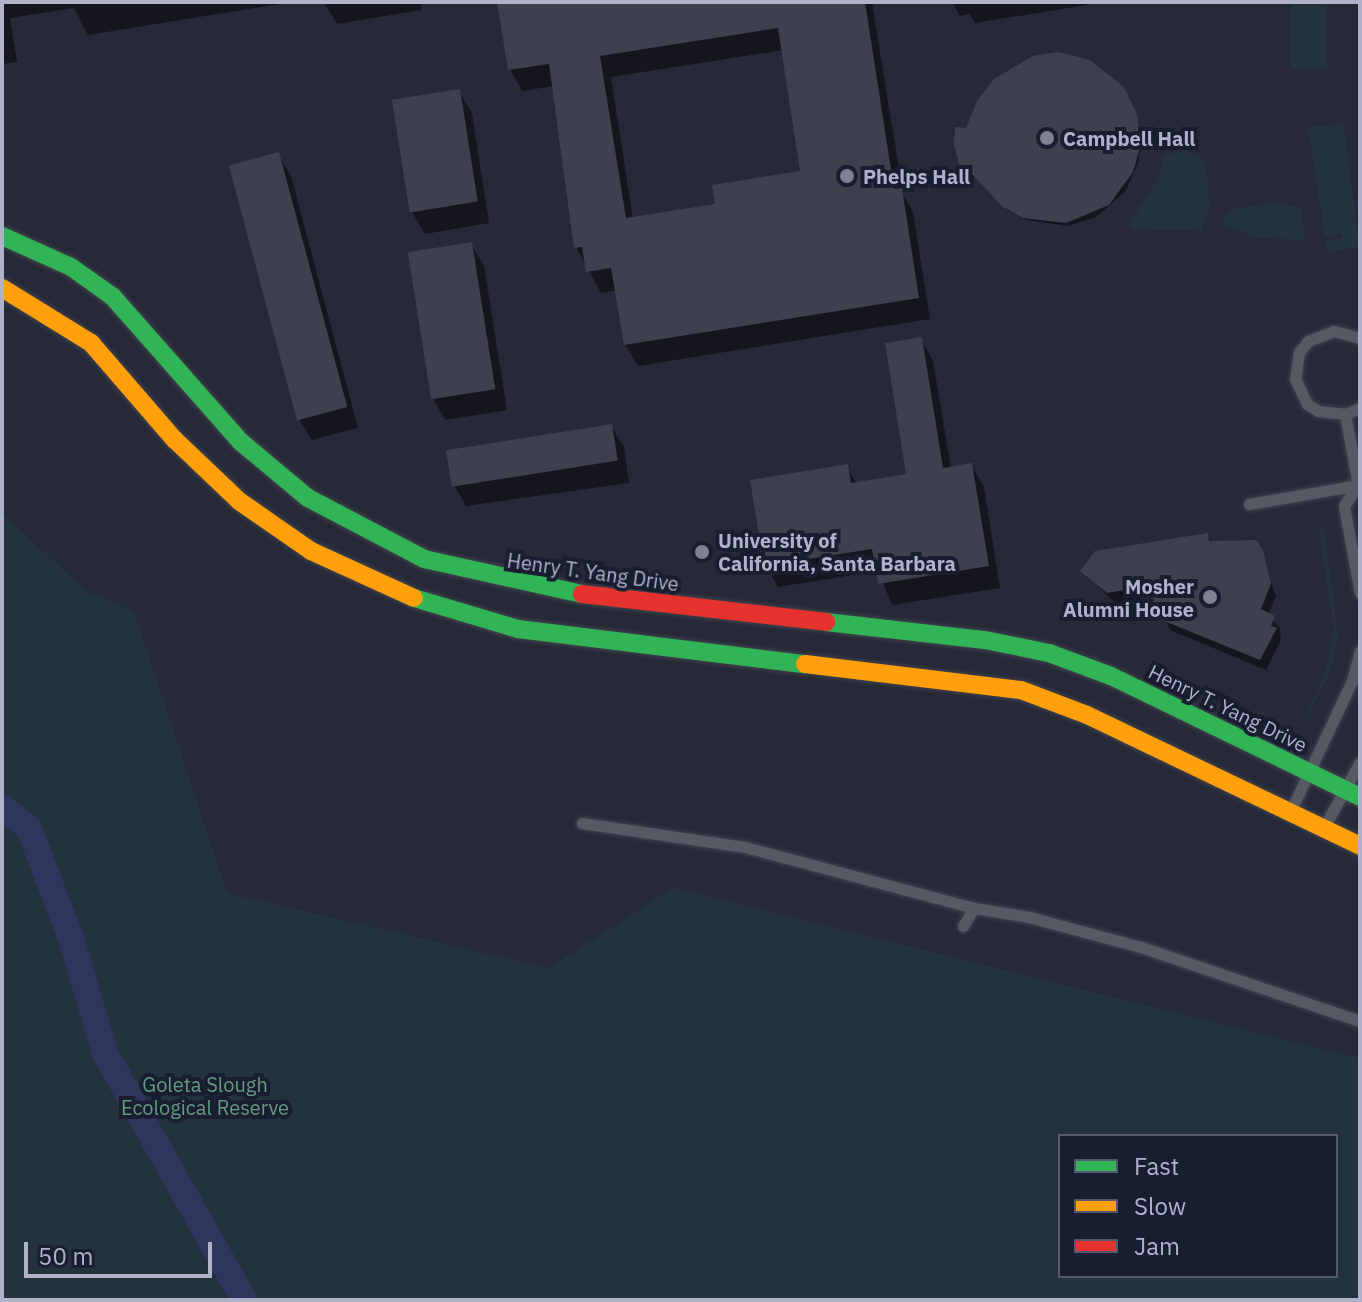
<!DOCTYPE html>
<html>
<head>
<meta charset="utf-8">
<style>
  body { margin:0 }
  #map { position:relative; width:1362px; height:1302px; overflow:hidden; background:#262937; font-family:"IBM Plex Sans",sans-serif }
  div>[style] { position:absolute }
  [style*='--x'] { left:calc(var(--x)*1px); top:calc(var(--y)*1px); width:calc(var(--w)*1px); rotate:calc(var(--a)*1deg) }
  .green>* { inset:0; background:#23333d; transform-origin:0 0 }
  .shadow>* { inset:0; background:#0007 }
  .canal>* { height:26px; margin:-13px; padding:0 13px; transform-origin:13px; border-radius:13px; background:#2e365d }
  .building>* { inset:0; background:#3e404d; transform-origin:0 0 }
  .roads { filter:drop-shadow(0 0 2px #41434d) drop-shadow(0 0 2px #41434d) }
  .lane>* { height:11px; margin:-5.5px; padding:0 5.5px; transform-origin:5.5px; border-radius:5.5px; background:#565964 }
  .fast>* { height:18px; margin:-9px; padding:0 9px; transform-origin:9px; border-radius:9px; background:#30b455 }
  .slow>* { height:18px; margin:-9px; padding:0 9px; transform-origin:9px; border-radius:9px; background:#ff9f0a }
  .jam>* { height:18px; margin:-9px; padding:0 9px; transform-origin:9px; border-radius:9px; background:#e5322d }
  .dots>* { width:22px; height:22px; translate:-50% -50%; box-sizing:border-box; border:4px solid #191d31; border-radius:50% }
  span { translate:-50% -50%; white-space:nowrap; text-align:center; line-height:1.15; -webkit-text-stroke:8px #191d31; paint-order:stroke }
  .poi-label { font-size:20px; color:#afb2c9; font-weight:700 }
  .left { translate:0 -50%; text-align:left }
  .right { translate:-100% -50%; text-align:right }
  .street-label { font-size:20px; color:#afb2c9 }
  .park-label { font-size:20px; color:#649c7f }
  .frame { position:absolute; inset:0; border:4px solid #afb2c9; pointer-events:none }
  .legend { position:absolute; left:1058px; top:1134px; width:280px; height:144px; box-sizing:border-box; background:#191d31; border:2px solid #55596e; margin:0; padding:10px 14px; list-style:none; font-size:24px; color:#afb2c9 }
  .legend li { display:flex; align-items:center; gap:16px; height:40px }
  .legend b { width:40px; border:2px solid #55596e }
  .scale { position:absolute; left:24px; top:1242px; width:188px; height:36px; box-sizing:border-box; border:4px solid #afb2c9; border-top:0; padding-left:10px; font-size:24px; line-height:28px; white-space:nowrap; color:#afb2c9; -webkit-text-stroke:6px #191d31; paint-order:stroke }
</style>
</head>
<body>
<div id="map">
  <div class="green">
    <div style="left:1291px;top:2px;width:36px;height:67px"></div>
    <div style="clip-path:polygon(1343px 124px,1360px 247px,1327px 252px,1326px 240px,1342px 239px,1341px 233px,1325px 237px,1308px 127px)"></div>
    <div style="clip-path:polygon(1186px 151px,1203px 159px,1206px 167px,1210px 205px,1201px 231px,1131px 229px,1130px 222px,1159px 178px,1164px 154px)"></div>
    <div style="clip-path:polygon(1275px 203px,1301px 207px,1305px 240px,1259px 238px,1225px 226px,1223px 218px,1233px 209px)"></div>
    <div style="clip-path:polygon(evenodd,2px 513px,86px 591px,134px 611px,227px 893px,549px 968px,673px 888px,1360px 1058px,1360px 1300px,2px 1300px,2px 513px,1336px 1136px,1336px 1276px,1060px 1276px,1060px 1136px,1336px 1136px)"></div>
    <div style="clip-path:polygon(1318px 524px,1325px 533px,1338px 635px,1330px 673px,1302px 727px,1327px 667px,1334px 629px)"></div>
  </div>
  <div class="shadow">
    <div style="clip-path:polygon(2px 2px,292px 2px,88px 35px,74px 8px,10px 18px,17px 62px,2px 64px)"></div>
    <div style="clip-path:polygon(324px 2px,421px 2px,422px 10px,337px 24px)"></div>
    <div style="clip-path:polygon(evenodd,499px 2px,872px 2px,903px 194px,913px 212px,930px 319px,638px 366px,625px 344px,617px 290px,601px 293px,576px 247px,554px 86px,522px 91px,510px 69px,499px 2px,784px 50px,803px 172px,718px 206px,633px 219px,611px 77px,784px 50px)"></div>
    <div style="clip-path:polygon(952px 2px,1105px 2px,975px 23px,970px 14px,960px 16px)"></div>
    <div style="clip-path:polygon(1075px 57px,1102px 69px,1130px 101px,1140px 129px,1139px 161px,1125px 192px,1096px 217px,1068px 226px,1026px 220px,1007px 210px,976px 176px,966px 181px,957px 129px,967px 130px)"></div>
    <div style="clip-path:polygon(459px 92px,472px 113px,489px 223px,425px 234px,412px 212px)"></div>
    <div style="clip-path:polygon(278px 154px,291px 176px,358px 428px,312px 440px,299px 419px)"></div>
    <div style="clip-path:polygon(471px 244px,484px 266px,507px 410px,445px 420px,433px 398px)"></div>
    <div style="clip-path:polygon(921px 339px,933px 361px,951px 468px,971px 465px,984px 487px,1000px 588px,892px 605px,878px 571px,778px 587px,766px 566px,847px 467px,857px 484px,908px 475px)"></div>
    <div style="clip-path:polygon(611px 426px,624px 447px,629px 483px,466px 506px,454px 485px)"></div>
    <div style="clip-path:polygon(1207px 535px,1212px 543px,1261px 553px,1276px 596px,1268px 615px,1280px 628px,1281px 640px,1266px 670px,1170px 630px,1156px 596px,1115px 603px,1083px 571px)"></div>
  </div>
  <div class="canal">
    <div style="--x:2;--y:807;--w:34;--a:38"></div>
    <div style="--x:29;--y:828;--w:121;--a:69.2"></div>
    <div style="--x:72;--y:941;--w:117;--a:73.6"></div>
    <div style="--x:105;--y:1053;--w:283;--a:60.6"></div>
  </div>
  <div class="building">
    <div style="clip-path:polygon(evenodd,497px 2px,865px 2px,894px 189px,902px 188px,919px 298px,624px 345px,611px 268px,586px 272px,582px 247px,574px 248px,549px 64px,508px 70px,497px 2px,778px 28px,800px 171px,712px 185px,715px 204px,626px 218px,600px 56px,778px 28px)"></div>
    <div style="clip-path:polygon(1058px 52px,1090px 60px,1124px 87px,1137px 114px,1141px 144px,1133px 172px,1109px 205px,1066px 223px,1023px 218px,1003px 207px,973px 175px,963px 179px,954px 145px,955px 127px,966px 128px,977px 101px,994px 79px,1033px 56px)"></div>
    <div style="left:460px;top:89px;width:114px;height:69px;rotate:81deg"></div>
    <div style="left:279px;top:152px;width:264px;height:52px;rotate:75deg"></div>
    <div style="left:472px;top:242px;width:149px;height:65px;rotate:81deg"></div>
    <div style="clip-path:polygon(922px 337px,943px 468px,972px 463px,989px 566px,878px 584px,872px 549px,764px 566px,750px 480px,848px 464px,851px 483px,906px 474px,885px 343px)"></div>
    <div style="left:612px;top:424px;width:37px;height:168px;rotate:81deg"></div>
    <div style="clip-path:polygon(1208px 533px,1209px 541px,1256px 540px,1263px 550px,1271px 584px,1261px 609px,1275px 616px,1271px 626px,1277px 628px,1260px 660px,1162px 620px,1154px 608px,1153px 585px,1107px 593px,1080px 571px,1095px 551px)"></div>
  </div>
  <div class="roads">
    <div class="lane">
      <div style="--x:1360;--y:338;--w:27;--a:-165"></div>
      <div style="--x:1334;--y:331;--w:28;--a:159"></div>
      <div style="--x:1308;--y:341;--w:14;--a:129"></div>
      <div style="--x:1299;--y:352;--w:27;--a:98"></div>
      <div style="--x:1295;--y:379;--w:28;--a:64"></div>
      <div style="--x:1307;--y:404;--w:13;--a:32"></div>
      <div style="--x:1318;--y:411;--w:27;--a:6"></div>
      <div style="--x:1345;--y:414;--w:16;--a:-22"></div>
      <div style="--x:1345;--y:414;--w:72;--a:79.6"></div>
      <div style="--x:1358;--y:485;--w:25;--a:124"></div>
      <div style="--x:1344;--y:506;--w:88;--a:79.6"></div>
      <div style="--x:1249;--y:504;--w:112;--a:-9.8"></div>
      <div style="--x:1291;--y:810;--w:143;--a:-64.7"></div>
      <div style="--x:1352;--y:681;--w:31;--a:-75"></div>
      <div style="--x:582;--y:823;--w:165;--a:8.4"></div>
      <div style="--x:745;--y:847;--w:237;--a:14.9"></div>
      <div style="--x:1324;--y:827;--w:74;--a:-61"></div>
      <div style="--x:963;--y:926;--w:21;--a:-59"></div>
      <div style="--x:974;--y:908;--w:56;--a:9.3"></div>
      <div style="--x:1029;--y:917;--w:116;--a:15"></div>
      <div style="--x:1141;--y:947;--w:231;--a:18.7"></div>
    </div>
    <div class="fast">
      <div style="--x:2;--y:236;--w:76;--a:24.2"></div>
      <div style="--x:71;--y:267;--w:52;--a:35.5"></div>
      <div style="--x:113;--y:297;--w:193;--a:48.6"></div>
      <div style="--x:241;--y:442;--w:87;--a:39.9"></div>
      <div style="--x:308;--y:498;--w:131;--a:27.7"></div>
      <div style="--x:424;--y:559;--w:162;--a:12.5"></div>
      <div style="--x:414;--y:598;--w:109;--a:16.6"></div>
      <div style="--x:518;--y:629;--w:289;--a:7"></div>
      <div style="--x:826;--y:622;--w:160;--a:6.5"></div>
      <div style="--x:985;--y:640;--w:65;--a:11.5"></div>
      <div style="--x:1049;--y:653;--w:66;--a:20.4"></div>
      <div style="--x:1111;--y:676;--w:277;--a:25.9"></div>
    </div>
    <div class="slow">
      <div style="--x:2;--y:288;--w:105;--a:31.7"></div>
      <div style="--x:91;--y:343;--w:127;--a:49.2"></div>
      <div style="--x:174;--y:439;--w:90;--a:43.6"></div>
      <div style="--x:239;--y:501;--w:88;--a:34.8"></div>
      <div style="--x:311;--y:551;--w:113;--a:24.5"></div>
      <div style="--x:805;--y:664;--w:218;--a:6.9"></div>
      <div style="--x:1021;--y:690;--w:71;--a:20.7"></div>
      <div style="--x:1087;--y:715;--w:303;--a:25.6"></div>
    </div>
    <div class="jam">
      <div style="--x:582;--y:594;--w:246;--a:6.5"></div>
    </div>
  </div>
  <div class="dots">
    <div style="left:1047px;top:138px;background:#7f8296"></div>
    <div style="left:847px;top:176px;background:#7f8296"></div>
    <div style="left:702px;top:552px;background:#7f8296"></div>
    <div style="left:1210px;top:597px;background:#7f8296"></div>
  </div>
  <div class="poi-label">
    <span class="left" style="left:1063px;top:138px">Campbell Hall</span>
    <span class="left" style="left:863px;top:176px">Phelps Hall</span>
    <span class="left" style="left:718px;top:552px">University of<br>California, Santa Barbara</span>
    <span class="right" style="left:1194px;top:598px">Mosher<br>Alumni House</span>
  </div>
  <div class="street-label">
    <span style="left:593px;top:572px;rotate:8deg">Henry T. Yang Drive</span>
    <span style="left:1228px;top:708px;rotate:26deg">Henry T. Yang Drive</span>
  </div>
  <div class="park-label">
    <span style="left:205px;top:1096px">Goleta Slough<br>Ecological Reserve</span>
  </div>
  <div class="frame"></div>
  <ul class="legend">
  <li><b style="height:10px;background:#30b455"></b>Fast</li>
  <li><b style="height:10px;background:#ff9f0a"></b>Slow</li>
  <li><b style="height:10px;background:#e5322d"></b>Jam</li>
  </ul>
  <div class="scale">50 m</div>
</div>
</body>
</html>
